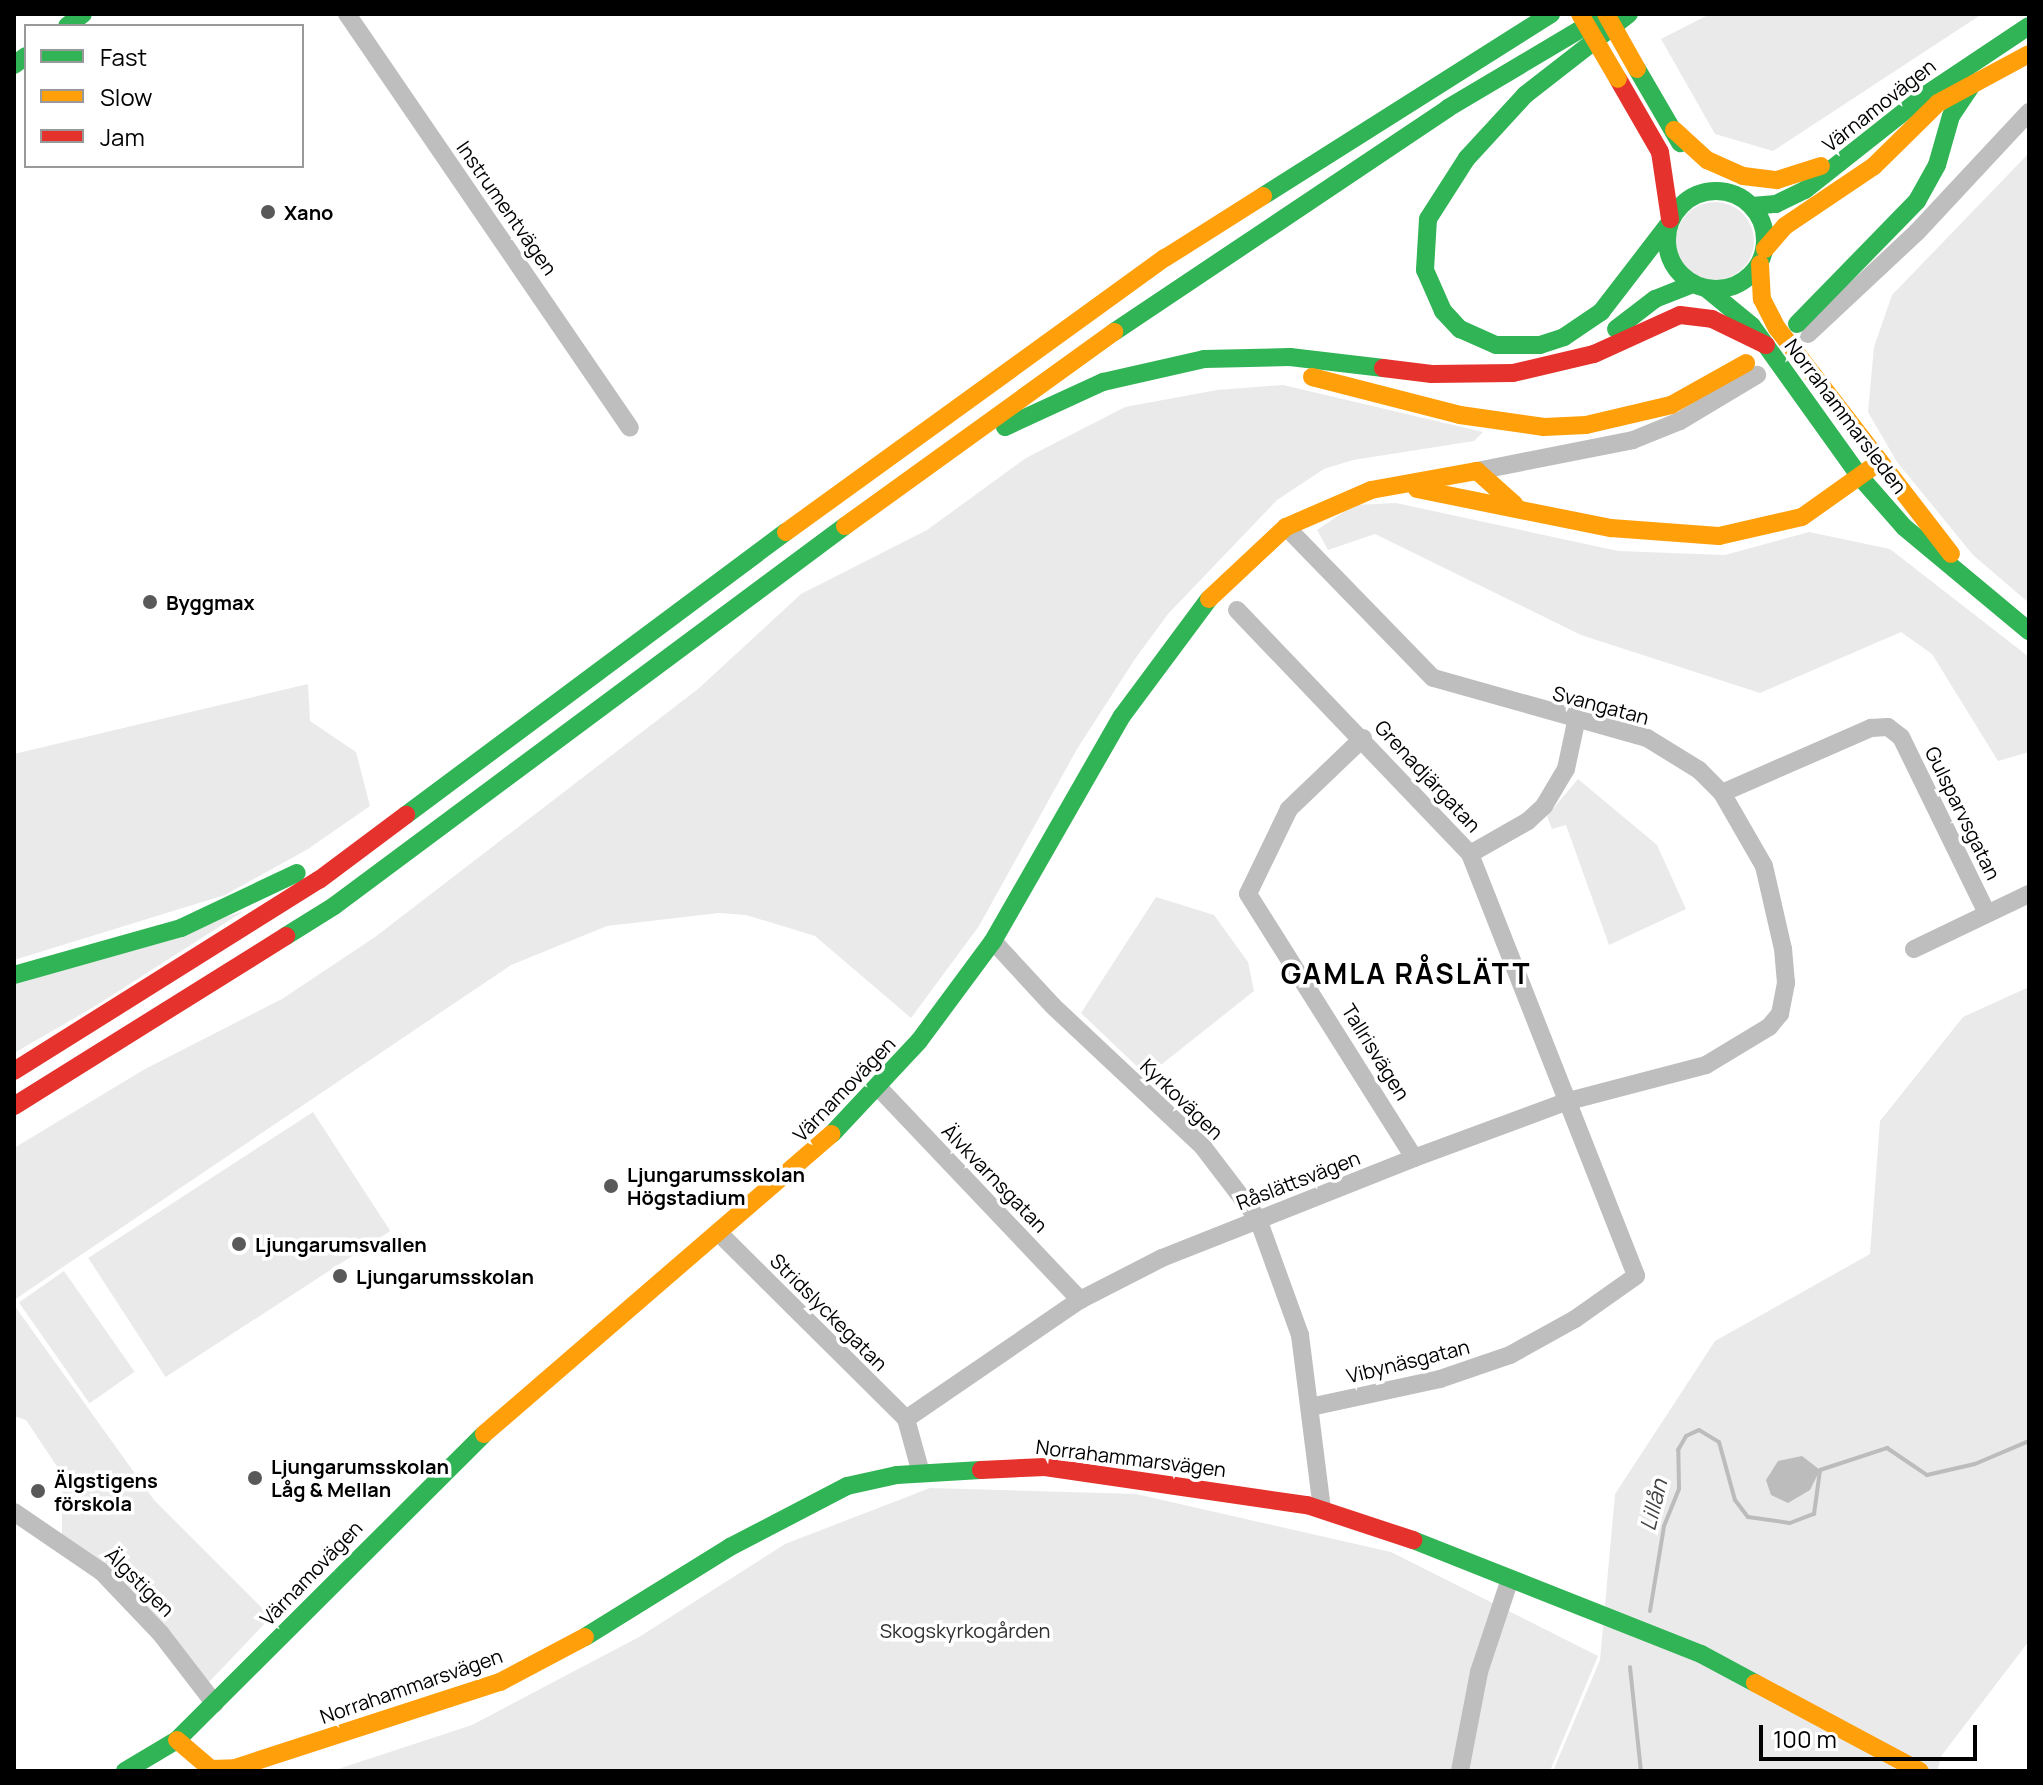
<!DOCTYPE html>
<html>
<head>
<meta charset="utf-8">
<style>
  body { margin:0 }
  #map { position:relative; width:2043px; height:1785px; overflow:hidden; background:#fff; font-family:Manrope,sans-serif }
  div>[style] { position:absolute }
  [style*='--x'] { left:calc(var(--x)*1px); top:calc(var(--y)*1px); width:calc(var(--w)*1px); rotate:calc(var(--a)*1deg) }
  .green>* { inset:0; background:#eaeaea; transform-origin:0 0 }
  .round { border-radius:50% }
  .water>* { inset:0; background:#bcbcbc }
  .stream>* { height:4px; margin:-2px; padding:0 2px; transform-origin:2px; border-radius:2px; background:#bcbcbc }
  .street>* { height:18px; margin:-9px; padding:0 9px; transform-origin:9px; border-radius:9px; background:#bebebe }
  .fast>* { height:18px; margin:-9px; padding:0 9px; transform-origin:9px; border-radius:9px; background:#30b455 }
  .fast>.ring { margin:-9px; padding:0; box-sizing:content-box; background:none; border:18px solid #30b455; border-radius:50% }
  .slow>* { height:18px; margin:-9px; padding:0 9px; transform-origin:9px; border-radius:9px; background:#ff9f0a }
  .jam>* { height:18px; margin:-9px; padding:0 9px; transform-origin:9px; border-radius:9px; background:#e5322d }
  .slow-bridge>* { height:18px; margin:-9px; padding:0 9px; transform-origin:9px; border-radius:9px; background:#ff9f0a }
  .dots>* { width:22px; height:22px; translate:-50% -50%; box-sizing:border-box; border:4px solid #fff; border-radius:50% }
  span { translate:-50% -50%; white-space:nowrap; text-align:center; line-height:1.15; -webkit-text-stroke:7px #fff; paint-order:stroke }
  .street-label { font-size:20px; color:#000 }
  .poi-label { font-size:20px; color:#000; font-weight:700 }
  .left { translate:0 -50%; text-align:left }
  .park-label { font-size:20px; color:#303030 }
  .water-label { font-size:22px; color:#414141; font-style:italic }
  .district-label { font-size:28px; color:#000; font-weight:700; letter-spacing:2px }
  .frame { position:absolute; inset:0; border:16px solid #000; pointer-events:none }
  .legend { position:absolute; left:24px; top:24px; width:280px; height:144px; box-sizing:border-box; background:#fff; border:2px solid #999; margin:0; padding:10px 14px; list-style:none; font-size:24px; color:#000 }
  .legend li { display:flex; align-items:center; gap:16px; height:40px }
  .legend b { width:40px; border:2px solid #999 }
  .scale { position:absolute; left:1759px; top:1725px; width:218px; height:36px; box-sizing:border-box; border:4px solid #000; border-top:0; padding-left:10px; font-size:24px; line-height:28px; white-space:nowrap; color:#000; -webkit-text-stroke:6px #fff; paint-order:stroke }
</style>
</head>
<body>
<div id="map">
  <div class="green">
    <div style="clip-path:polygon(1710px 14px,1982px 14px,1773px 151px,1715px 134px,1661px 39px)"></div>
    <div style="clip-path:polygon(2029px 153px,2029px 603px,1973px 555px,1897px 462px,1868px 412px,1874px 347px,1892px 295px)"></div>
    <div class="round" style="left:1676px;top:202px;width:78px;height:78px"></div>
    <div style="clip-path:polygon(1283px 385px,1483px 432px,1474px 441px,1353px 460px,1324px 469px,1277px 500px,1168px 614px,1135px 659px,1077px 749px,979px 926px,911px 1018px,815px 936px,746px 915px,719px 913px,607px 926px,511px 965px,14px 1300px,14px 1148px,145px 1069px,282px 999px,375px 937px,698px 689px,801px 594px,927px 530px,1026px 458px,1125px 407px,1217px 390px)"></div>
    <div style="clip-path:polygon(1396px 503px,1618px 551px,1725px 555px,1809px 532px,1890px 549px,2029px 657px,2029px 752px,1998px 761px,1932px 654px,1901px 632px,1760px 693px,1581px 635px,1375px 534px,1328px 550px,1317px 530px,1354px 505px)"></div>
    <div style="clip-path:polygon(308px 684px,310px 721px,356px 752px,370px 806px,308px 849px,225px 895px,14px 960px,14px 754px)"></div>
    <div style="clip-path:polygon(1578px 779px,1657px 845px,1686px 909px,1609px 945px,1566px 825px,1552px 829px,1547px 816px)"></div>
    <div style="clip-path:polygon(1156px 897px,1214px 915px,1248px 962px,1254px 991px,1147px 1076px,1081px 1013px)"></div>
    <div style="clip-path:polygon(244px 911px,92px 1008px,14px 1053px,14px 985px)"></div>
    <div style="clip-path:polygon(2029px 987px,2029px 1641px,1942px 1755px,1937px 1771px,1553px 1771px,1600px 1660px,1615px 1494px,1715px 1341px,1870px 1254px,1880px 1121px,1963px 1017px)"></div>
    <div style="left:313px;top:1112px;width:142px;height:268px;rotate:57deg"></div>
    <div style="left:64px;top:1271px;width:123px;height:55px;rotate:55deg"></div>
    <div style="clip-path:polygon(14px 1305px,154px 1500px,271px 1617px,208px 1683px,62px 1540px,62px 1474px,26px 1420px,14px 1416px)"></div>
    <div style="clip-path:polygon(930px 1488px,1136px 1494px,1391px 1552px,1598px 1656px,1550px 1771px,332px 1771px,472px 1725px,639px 1637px,785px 1544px)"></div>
  </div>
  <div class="water">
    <div style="clip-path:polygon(1802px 1456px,1820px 1470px,1810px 1490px,1788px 1503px,1771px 1495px,1766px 1480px,1778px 1461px)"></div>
  </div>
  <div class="stream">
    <div style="--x:1650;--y:1611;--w:86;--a:-80.6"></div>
    <div style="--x:1664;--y:1526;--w:40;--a:-68"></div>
    <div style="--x:1679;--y:1489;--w:39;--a:-91"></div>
    <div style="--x:1678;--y:1450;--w:16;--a:-60"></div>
    <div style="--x:1686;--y:1436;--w:14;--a:-25"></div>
    <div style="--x:1699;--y:1430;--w:23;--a:31"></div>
    <div style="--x:1719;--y:1442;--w:60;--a:74.6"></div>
    <div style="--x:1735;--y:1500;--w:21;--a:53"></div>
    <div style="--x:1748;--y:1517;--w:42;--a:8.1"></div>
    <div style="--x:1790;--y:1523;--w:26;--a:-21"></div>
    <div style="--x:1814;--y:1514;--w:44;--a:-82.2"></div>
    <div style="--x:1820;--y:1470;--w:71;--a:-18.2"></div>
    <div style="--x:1887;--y:1448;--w:48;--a:34"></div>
    <div style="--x:1927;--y:1475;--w:49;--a:-12.9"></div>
    <div style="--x:1975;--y:1464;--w:59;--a:-23.1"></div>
    <div style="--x:1630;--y:1667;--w:105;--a:84"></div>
  </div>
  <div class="street">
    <div style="--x:347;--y:14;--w:501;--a:55.64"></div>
    <div style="--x:1808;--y:334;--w:149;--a:-43.1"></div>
    <div style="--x:1917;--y:232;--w:164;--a:-47"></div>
    <div style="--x:1477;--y:471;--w:159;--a:-11.2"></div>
    <div style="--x:1633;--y:440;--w:51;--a:-22"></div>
    <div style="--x:1680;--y:421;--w:90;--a:-30.9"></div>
    <div style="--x:1237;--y:610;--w:337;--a:46.3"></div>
    <div style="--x:1470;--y:854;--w:453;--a:68.5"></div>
    <div style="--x:1636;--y:1276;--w:75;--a:144.8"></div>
    <div style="--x:1575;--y:1319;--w:74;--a:151"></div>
    <div style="--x:1510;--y:1355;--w:74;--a:161.1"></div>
    <div style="--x:1440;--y:1379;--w:132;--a:167.8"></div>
    <div style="--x:1363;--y:738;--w:103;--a:136.2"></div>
    <div style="--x:1289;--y:809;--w:94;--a:115.8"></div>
    <div style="--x:1248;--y:894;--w:312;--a:57.8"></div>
    <div style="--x:1722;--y:793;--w:163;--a:-23.6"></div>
    <div style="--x:1871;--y:728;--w:17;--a:-3"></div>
    <div style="--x:1888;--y:727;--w:16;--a:38"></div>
    <div style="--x:1901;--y:737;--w:196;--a:64"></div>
    <div style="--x:1470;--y:854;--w:67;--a:-29.6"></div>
    <div style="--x:1528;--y:821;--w:22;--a:-43"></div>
    <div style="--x:1544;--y:806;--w:43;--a:-59.3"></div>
    <div style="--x:1566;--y:769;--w:48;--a:-78"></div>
    <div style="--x:993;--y:941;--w:88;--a:47.3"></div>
    <div style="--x:1053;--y:1006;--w:206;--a:43.2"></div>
    <div style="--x:1203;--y:1147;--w:91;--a:52.6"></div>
    <div style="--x:1258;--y:1219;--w:123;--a:70.1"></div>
    <div style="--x:1300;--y:1335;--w:174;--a:82.8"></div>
    <div style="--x:1914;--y:949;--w:127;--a:-25.6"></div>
    <div style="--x:878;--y:1087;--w:294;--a:46.5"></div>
    <div style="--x:721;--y:1235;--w:261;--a:44.8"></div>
    <div style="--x:921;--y:1473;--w:56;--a:-105.5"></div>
    <div style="--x:906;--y:1419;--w:211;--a:-34.4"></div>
    <div style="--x:1080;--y:1300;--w:92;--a:-27.1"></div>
    <div style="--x:1162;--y:1258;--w:271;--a:-21.6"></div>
    <div style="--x:1414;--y:1158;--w:161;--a:-20.3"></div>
    <div style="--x:1565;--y:1102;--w:146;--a:-14.7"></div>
    <div style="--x:1706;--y:1065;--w:74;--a:-31.1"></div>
    <div style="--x:1769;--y:1027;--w:17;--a:-50"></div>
    <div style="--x:1780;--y:1014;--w:32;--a:-79"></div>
    <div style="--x:1786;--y:983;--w:34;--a:-95"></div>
    <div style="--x:1783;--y:949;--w:85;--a:-102.9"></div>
    <div style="--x:1764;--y:866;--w:84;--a:-119.9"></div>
    <div style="--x:1722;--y:793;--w:33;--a:-135"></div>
    <div style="--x:1699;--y:770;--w:61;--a:-148.4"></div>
    <div style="--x:1647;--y:738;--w:222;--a:-164.3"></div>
    <div style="--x:1433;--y:678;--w:211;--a:-134.2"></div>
    <div style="--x:14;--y:1512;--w:107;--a:34.3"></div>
    <div style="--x:102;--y:1572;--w:86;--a:46.4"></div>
    <div style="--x:161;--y:1634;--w:88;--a:52.4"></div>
    <div style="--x:1460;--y:1771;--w:101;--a:-79.1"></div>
    <div style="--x:1479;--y:1672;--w:98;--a:-71.6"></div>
  </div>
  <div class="fast">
    <div style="--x:1629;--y:14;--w:132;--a:142.1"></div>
    <div style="--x:1525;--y:95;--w:86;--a:132.6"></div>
    <div style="--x:1467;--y:158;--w:72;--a:122.6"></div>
    <div style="--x:1428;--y:219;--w:51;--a:93.4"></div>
    <div style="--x:1425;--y:270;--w:45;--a:66.3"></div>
    <div style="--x:1443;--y:311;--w:25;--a:47"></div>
    <div style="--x:1460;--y:329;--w:39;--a:24"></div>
    <div style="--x:1496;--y:345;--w:44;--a:0"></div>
    <div style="--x:1540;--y:345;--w:25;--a:-18"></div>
    <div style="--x:1564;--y:337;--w:45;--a:-34"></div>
    <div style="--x:1601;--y:312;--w:110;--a:-52.4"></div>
    <div style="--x:67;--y:26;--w:20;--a:-37"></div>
    <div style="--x:14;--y:65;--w:15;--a:-37"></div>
    <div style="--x:1637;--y:69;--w:86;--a:59.8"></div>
    <div class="ring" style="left:1667px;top:191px;width:80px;height:80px"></div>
    <div style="--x:1263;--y:196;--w:341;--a:-32.3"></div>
    <div style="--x:1752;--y:206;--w:24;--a:-5"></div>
    <div style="--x:1776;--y:204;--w:32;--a:-26"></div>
    <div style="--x:1805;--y:190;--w:152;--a:-38.3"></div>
    <div style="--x:1924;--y:96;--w:126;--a:-33.7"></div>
    <div style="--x:1707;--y:289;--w:58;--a:39.4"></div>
    <div style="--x:1752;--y:326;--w:187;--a:54.4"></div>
    <div style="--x:1861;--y:478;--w:65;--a:48.7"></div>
    <div style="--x:1904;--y:527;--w:163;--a:39.8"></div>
    <div style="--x:1797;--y:324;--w:172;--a:-45.7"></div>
    <div style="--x:1917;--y:201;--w:41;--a:-60.9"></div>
    <div style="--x:1937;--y:165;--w:51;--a:-74.1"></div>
    <div style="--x:1951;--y:116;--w:34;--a:-56"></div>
    <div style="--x:1616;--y:329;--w:49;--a:-37.6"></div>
    <div style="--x:1655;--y:299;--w:41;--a:-21.5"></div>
    <div style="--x:1114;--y:332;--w:402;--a:-33.8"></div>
    <div style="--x:1448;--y:108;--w:184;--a:-30.7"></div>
    <div style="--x:1005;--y:427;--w:108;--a:-24.7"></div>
    <div style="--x:1103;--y:382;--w:104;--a:-12.8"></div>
    <div style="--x:1204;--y:359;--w:86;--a:-1.3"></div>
    <div style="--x:1290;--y:357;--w:94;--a:6.7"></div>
    <div style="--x:406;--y:815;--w:474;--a:-36.7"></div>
    <div style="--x:286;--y:936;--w:57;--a:-32"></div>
    <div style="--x:334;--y:906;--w:637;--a:-36.64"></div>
    <div style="--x:14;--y:975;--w:173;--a:-15.7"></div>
    <div style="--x:181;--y:928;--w:128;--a:-25.4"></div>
    <div style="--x:832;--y:1134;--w:127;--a:-46.9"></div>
    <div style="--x:919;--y:1041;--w:124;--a:-53.5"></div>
    <div style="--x:993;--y:941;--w:259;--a:-60.2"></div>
    <div style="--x:1122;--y:716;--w:146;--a:-53.4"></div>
    <div style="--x:1413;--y:1540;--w:310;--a:21.6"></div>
    <div style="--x:1701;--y:1654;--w:61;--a:28.2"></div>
    <div style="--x:585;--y:1637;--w:171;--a:-31.8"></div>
    <div style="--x:730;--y:1547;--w:132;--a:-27.5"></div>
    <div style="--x:847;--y:1486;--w:51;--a:-12.4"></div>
    <div style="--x:897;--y:1475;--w:84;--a:-3.4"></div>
    <div style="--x:125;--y:1771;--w:61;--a:-30.8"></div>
    <div style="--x:177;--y:1740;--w:433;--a:-44.9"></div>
  </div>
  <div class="slow">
    <div style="--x:1674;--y:130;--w:45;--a:42.3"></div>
    <div style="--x:1707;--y:160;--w:39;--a:24"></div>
    <div style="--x:1743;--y:176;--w:34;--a:7"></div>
    <div style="--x:1777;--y:180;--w:46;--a:-17.7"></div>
    <div style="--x:1765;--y:249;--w:30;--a:-49"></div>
    <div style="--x:1785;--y:226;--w:107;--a:-34"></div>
    <div style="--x:1874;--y:166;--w:90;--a:-44.5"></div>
    <div style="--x:1938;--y:103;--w:103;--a:-28.3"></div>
    <div style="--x:1760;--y:264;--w:35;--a:87"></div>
    <div style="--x:1762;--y:299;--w:33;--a:63"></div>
    <div style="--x:1777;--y:328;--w:285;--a:52.4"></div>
    <div style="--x:1312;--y:377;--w:153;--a:14.4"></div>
    <div style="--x:1460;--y:415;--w:85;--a:8.1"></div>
    <div style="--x:1544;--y:427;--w:42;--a:-2.7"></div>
    <div style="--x:1586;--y:425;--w:87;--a:-13.2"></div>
    <div style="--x:1671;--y:405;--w:86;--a:-29.2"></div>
    <div style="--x:1417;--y:489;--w:198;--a:11.4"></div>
    <div style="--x:1611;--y:528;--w:108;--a:4.2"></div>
    <div style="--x:1719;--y:536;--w:85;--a:-12.9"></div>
    <div style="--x:1802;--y:517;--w:93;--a:-35.4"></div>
    <div style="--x:845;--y:526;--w:332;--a:-35.8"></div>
    <div style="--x:786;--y:532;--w:468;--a:-35.9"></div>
    <div style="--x:1165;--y:258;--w:116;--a:-32.3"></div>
    <div style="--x:1209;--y:599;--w:105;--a:-43.1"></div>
    <div style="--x:1286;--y:527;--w:93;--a:-23.5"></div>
    <div style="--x:1371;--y:490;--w:108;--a:-10.2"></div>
    <div style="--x:1477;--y:471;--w:50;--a:41.7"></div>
    <div style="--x:484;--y:1434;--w:459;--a:-40.8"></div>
    <div style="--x:1755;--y:1683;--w:187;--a:28.1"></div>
    <div style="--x:177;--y:1740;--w:45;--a:40.5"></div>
    <div style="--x:211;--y:1769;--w:24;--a:-2"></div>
    <div style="--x:235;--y:1768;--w:279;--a:-18"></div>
    <div style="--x:500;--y:1682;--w:96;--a:-27.9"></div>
  </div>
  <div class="jam">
    <div style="--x:1618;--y:79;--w:84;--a:60.1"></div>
    <div style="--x:1660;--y:152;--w:68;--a:81.5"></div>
    <div style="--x:1383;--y:368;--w:49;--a:7"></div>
    <div style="--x:1432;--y:374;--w:81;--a:-0.7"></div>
    <div style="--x:1513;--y:373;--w:83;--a:-13.2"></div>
    <div style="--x:1594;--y:354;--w:94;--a:-24.4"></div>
    <div style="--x:1680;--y:315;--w:32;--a:7"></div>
    <div style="--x:1712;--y:319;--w:60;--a:25.7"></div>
    <div style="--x:14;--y:1071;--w:360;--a:-32.1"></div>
    <div style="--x:319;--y:880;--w:109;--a:-36.8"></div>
    <div style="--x:14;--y:1106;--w:321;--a:-32"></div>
    <div style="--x:981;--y:1470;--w:64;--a:-2.7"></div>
    <div style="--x:1045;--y:1467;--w:265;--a:8.3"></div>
    <div style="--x:1307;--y:1505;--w:112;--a:18.3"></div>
  </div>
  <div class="slow-bridge">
    <div style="--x:1580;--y:14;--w:75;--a:59.7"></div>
    <div style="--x:1606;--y:14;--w:63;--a:60.6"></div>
  </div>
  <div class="dots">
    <div style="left:268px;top:212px;background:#595959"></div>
    <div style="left:150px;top:602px;background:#595959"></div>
    <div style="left:611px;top:1186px;background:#595959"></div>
    <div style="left:239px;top:1244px;background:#595959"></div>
    <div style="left:340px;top:1276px;background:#595959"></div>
    <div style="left:255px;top:1478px;background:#595959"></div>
    <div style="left:38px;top:1491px;background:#595959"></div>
  </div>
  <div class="street-label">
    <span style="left:1879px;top:105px;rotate:-38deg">Värnamovägen</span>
    <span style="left:507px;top:208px;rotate:55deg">Instrumentvägen</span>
    <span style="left:1846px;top:416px;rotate:53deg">Norrahammarsleden</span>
    <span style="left:1601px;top:705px;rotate:15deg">Svangatan</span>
    <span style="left:1428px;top:776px;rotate:47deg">Grenadjärgatan</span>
    <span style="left:1963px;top:813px;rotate:64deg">Gulsparvsgatan</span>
    <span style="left:1376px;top:1052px;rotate:58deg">Tallrisvägen</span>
    <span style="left:844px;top:1089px;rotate:-46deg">Värnamovägen</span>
    <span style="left:1182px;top:1099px;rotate:44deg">Kyrkovägen</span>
    <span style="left:995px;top:1178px;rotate:46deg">Älvkvarnsgatan</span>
    <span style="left:1298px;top:1180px;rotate:-21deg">Råslättsvägen</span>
    <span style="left:829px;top:1312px;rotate:45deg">Stridslyckegatan</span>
    <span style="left:1408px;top:1361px;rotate:-14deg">Vibynäsgatan</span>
    <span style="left:1131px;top:1458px;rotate:7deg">Norrahammarsvägen</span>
    <span style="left:311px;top:1573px;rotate:-46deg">Värnamovägen</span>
    <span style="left:140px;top:1582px;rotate:45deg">Älgstigen</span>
    <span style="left:411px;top:1686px;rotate:-19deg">Norrahammarsvägen</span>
  </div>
  <div class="poi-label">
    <span class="left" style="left:284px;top:212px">Xano</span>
    <span class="left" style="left:166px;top:602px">Byggmax</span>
    <span class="left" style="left:627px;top:1186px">Ljungarumsskolan<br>Högstadium</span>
    <span class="left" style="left:255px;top:1244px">Ljungarumsvallen</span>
    <span class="left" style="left:356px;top:1276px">Ljungarumsskolan</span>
    <span class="left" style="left:271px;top:1478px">Ljungarumsskolan<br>Låg &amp; Mellan</span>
    <span class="left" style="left:54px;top:1492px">Älgstigens<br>förskola</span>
  </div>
  <div class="park-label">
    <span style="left:965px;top:1630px">Skogskyrkogården</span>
  </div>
  <div class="water-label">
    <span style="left:1654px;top:1505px;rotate:-76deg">Lillån</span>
  </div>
  <div class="district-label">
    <span style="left:1406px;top:973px">GAMLA RÅSLÄTT</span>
  </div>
  <div class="frame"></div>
  <ul class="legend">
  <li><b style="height:10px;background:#30b455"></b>Fast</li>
  <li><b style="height:10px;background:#ff9f0a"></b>Slow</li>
  <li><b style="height:10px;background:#e5322d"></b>Jam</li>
  </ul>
  <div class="scale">100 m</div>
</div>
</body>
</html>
